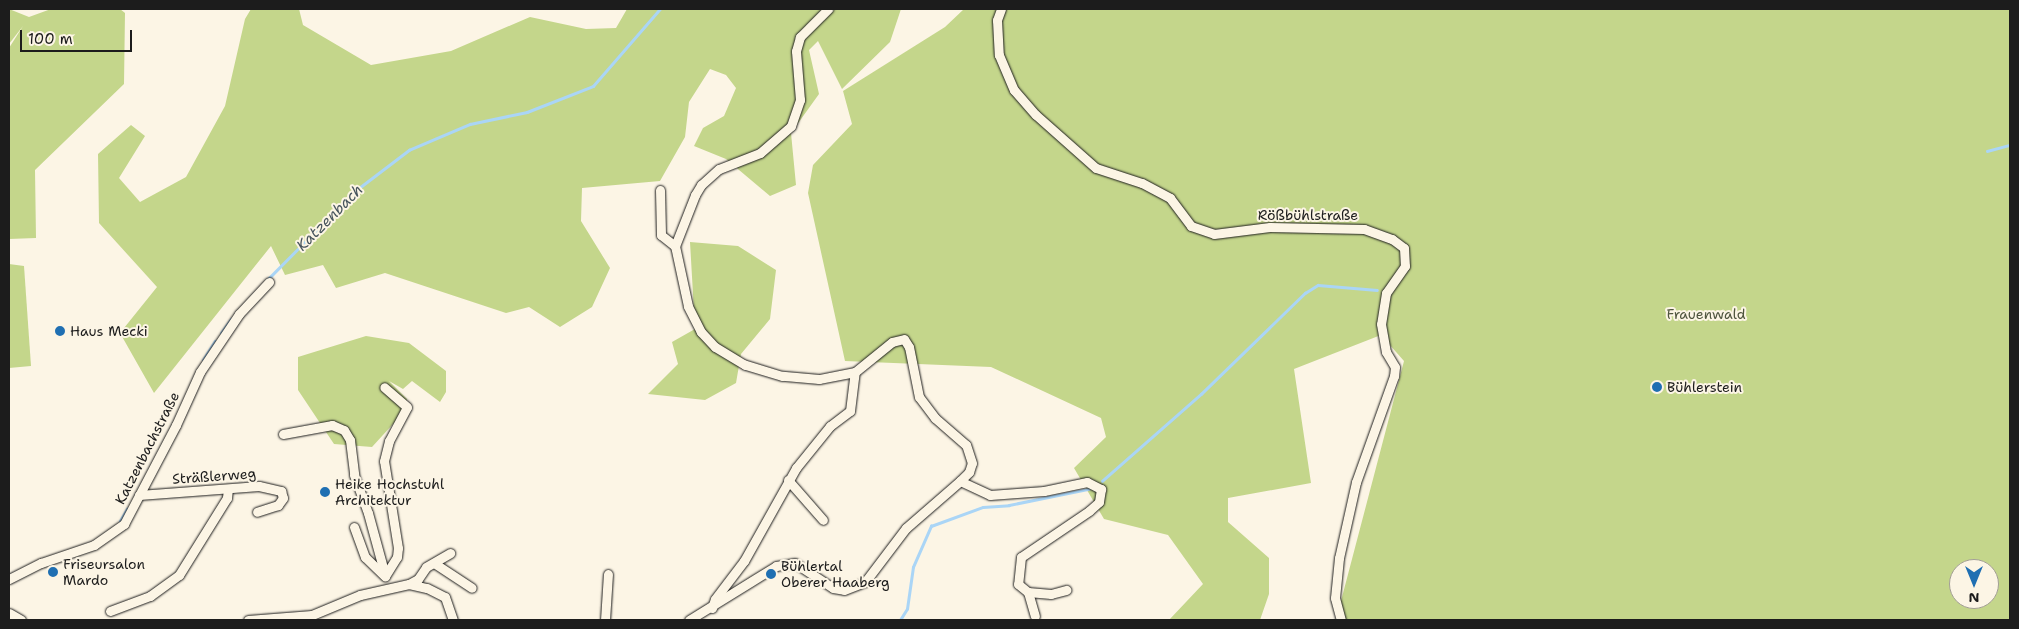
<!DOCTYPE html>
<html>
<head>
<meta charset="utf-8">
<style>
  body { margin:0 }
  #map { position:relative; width:2019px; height:629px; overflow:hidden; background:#fcf5e5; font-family:"Shantell Sans",sans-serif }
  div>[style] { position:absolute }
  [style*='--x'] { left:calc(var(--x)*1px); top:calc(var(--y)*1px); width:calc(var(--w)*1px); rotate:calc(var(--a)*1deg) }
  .green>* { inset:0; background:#c4d68b }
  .stream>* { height:2.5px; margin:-1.25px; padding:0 1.25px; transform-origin:1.25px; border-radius:1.25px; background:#aad5f6 }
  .roads { filter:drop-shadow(0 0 1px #1c1c1c) drop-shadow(0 0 1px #1c1c1c) }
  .minor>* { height:9px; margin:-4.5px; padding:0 4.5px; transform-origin:4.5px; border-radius:4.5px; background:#fcf5e5 }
  .dots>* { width:14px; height:14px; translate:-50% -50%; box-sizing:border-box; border:2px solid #fcf5e5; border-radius:50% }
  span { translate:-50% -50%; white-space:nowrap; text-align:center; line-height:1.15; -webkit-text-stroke:4px #fcf5e5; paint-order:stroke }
  .street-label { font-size:14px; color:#1c1c1c }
  .park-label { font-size:14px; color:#4e543d }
  .poi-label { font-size:14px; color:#1c1c1c }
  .left { translate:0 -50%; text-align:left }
  .water-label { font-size:15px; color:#47545d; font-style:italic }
  .frame { position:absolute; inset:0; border:10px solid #1c1c1c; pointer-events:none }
  .north { position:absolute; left:1949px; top:559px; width:50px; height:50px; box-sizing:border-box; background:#fcf5e5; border:1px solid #a29e95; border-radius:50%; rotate:180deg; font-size:14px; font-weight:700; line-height:20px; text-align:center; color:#1c1c1c }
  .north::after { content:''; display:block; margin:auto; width:18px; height:22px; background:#1f6fb2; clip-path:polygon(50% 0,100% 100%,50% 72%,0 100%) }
  .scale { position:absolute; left:20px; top:30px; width:112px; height:22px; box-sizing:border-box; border:2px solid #1c1c1c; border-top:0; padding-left:6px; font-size:15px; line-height:18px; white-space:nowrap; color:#1c1c1c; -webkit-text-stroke:4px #fcf5e5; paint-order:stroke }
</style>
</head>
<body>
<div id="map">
  <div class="green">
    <div style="clip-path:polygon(9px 9px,29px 17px,51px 9px,120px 9px,125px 13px,124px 84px,35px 170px,36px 238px,9px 239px,9px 48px,23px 26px,9px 44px)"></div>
    <div style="clip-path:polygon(251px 9px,299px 9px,303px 25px,371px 65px,451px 51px,530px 17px,586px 29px,616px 28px,627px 9px,901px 9px,890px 42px,842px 89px,818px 41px,809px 50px,819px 94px,791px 133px,796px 185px,770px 196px,726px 159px,694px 146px,703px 128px,724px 116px,736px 88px,726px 75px,710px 69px,689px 102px,685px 137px,660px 181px,582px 188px,581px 221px,610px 268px,592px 307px,560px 327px,529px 307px,506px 313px,385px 273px,336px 288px,323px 265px,285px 275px,271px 246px,154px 393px,120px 333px,157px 287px,99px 223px,98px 154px,131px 125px,145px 136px,119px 178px,140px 202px,186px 177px,225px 106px,245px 19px)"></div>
    <div style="clip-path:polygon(evenodd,964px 9px,2010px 9px,2010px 620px,1336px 620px,1404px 361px,1381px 335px,1294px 369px,1311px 483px,1228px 498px,1228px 522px,1269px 558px,1269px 594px,1260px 620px,1169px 620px,1203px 584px,1168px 535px,1104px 519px,1074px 468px,1106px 437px,1101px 418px,991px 367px,845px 361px,808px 193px,813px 165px,852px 124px,843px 91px,945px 27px,964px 9px,1959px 569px,1989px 569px,1989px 599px,1959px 599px,1959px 569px)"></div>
    <div style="clip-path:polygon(690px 242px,738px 246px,776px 270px,770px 319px,741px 354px,736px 383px,705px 400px,648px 394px,678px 364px,672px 342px,695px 329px)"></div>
    <div style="clip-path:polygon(9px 264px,24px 266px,31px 366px,9px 368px)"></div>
    <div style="clip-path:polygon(366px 336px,409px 343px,446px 371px,446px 392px,440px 402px,412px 381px,403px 389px,389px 381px,407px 399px,404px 412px,372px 447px,334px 444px,298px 390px,298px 357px)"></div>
  </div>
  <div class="stream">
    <div style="--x:1987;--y:151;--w:24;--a:-15"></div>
    <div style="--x:267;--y:280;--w:125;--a:-45.3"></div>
    <div style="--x:355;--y:191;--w:68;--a:-37.2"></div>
    <div style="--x:409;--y:150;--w:66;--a:-23.1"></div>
    <div style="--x:470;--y:124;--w:58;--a:-11.9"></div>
    <div style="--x:527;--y:112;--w:71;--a:-21.5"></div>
    <div style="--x:593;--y:86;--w:102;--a:-49"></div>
    <div style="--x:221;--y:333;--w:17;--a:-54"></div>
    <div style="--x:203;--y:360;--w:22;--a:-58"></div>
    <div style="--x:1102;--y:481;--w:132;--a:-41.3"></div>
    <div style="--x:1201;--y:394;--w:145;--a:-44.2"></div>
    <div style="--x:1305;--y:293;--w:15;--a:-32"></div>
    <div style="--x:1318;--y:285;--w:59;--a:4.8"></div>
    <div style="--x:120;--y:521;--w:14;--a:-60"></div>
    <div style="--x:900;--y:620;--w:13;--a:-58"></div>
    <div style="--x:907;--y:609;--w:42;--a:-81.9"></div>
    <div style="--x:913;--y:567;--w:45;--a:-66.3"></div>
    <div style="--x:931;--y:526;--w:55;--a:-20.1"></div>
    <div style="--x:983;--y:507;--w:26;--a:-4"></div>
    <div style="--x:1009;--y:505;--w:81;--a:-11.4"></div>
  </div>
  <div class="roads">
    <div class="minor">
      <div style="--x:1001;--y:9;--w:12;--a:110"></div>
      <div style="--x:997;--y:20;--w:35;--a:87"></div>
      <div style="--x:999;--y:55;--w:38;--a:67"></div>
      <div style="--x:1014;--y:90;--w:33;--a:49"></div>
      <div style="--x:1036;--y:115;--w:80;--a:41.5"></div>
      <div style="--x:1096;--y:168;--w:48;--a:18.1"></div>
      <div style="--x:1142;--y:183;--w:32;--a:28"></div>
      <div style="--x:1170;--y:198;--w:35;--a:53"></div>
      <div style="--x:1191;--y:226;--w:24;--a:19"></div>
      <div style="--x:1214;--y:234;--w:56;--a:-7.1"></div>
      <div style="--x:1270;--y:227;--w:94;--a:1.2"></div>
      <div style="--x:1364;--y:229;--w:30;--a:20"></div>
      <div style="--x:1392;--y:239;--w:15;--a:37"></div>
      <div style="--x:1404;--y:248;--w:18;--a:87"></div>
      <div style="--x:1405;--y:266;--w:33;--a:125"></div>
      <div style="--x:1386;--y:293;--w:31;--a:99"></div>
      <div style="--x:1381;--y:324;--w:28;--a:80"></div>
      <div style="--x:1386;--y:352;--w:17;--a:59"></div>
      <div style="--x:1395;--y:367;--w:9;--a:96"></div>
      <div style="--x:1394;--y:376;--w:113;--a:109.7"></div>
      <div style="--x:1356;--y:482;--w:78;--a:102.6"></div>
      <div style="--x:1339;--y:558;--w:40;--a:95.7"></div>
      <div style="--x:1335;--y:598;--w:23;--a:75"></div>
      <div style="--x:660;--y:190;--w:45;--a:88.7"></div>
      <div style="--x:661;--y:235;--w:18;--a:38"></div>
      <div style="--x:283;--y:434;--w:50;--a:-10.4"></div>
      <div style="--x:332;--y:425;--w:13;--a:23"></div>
      <div style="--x:344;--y:430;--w:12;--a:59"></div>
      <div style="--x:350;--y:440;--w:35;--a:83"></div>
      <div style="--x:354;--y:475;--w:40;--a:69.8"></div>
      <div style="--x:368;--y:513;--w:64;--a:74.7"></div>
      <div style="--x:788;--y:480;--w:53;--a:48.8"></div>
      <div style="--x:960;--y:481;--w:33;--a:25"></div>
      <div style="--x:990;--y:495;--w:54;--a:-4.2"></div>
      <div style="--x:1044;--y:491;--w:44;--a:-11.8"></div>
      <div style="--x:1087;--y:482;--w:16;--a:27"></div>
      <div style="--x:1101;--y:489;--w:13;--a:99"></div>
      <div style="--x:1099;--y:502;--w:13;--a:138"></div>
      <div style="--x:1089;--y:511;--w:82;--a:145.9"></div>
      <div style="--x:1021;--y:557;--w:27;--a:96"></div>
      <div style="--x:1018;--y:584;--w:13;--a:39"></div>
      <div style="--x:1028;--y:592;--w:25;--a:74"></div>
      <div style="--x:139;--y:495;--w:120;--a:-4.3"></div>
      <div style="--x:259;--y:486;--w:23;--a:13"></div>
      <div style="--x:281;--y:491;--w:7;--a:74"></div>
      <div style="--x:283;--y:498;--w:9;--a:126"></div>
      <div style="--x:278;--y:505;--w:22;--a:162"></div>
      <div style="--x:354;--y:527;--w:32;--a:70"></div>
      <div style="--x:365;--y:557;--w:28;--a:44"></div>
      <div style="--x:385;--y:576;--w:22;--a:-58"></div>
      <div style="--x:397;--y:557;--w:9;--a:-84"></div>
      <div style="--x:398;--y:548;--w:88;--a:-99.1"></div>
      <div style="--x:384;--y:461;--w:21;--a:-76"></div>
      <div style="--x:389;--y:441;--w:38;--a:-62"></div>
      <div style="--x:407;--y:407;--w:30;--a:-139"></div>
      <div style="--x:434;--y:563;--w:45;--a:33.3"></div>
      <div style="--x:9;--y:579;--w:36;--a:-27"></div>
      <div style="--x:41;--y:563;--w:56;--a:-18.8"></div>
      <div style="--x:94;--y:545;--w:37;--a:-35"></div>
      <div style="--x:124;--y:524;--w:112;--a:-62.3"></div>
      <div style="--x:176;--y:425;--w:58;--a:-65.6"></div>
      <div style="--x:200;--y:372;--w:70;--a:-56.1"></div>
      <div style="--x:239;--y:314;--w:44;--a:-46.8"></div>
      <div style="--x:409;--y:584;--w:10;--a:-29"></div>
      <div style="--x:418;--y:579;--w:14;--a:-56"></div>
      <div style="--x:426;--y:567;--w:28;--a:-30"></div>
      <div style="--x:1028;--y:592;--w:23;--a:5"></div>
      <div style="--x:1051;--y:594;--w:16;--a:-15"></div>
      <div style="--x:712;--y:608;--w:9;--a:-72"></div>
      <div style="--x:715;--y:599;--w:48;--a:-52.7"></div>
      <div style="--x:744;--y:561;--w:107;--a:-60.8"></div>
      <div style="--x:796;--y:468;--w:54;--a:-51"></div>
      <div style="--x:830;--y:426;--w:25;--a:-37"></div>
      <div style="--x:850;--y:411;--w:39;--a:-83"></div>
      <div style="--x:110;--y:611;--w:43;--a:-20.6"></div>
      <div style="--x:150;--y:596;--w:36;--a:-36"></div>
      <div style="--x:179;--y:575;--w:91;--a:-58.1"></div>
      <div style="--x:227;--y:498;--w:9;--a:-84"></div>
      <div style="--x:9;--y:613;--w:14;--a:30"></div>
      <div style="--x:248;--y:620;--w:64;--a:-4.5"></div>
      <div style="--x:312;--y:615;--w:52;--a:-22.6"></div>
      <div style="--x:360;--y:595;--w:50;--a:-12.7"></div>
      <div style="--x:409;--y:584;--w:18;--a:13"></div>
      <div style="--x:427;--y:588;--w:20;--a:27"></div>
      <div style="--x:445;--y:597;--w:24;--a:71"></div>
      <div style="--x:605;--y:620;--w:46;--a:-86.3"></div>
      <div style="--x:689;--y:620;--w:102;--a:-31.8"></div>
      <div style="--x:776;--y:566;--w:19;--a:-9"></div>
      <div style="--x:795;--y:563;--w:45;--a:33.3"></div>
      <div style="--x:833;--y:588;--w:11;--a:10"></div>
      <div style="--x:844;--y:590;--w:22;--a:-21"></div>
      <div style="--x:865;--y:582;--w:68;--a:-52.8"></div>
      <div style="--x:906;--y:528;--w:72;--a:-41"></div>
      <div style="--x:960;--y:481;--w:13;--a:-45"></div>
      <div style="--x:969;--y:472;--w:9;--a:-72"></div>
      <div style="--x:972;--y:463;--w:19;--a:-108"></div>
      <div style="--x:966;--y:445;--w:41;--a:-138.9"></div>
      <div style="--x:935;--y:418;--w:26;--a:-127"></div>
      <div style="--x:919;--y:397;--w:51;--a:-101.3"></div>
      <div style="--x:909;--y:347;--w:9;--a:-122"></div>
      <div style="--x:904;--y:339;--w:12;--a:166"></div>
      <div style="--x:892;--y:342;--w:48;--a:141"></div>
      <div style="--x:855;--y:372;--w:37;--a:169"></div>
      <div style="--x:819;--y:379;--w:37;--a:-175"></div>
      <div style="--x:782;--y:376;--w:39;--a:-163"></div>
      <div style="--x:745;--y:365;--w:35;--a:-149"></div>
      <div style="--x:715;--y:347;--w:21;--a:-133"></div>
      <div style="--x:701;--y:332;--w:29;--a:-117"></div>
      <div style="--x:688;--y:306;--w:61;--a:-102.2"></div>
      <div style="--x:675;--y:246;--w:55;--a:-68.6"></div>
      <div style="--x:695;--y:195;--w:12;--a:-59"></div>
      <div style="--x:701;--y:185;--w:24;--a:-42"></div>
      <div style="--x:719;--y:169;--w:44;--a:-21.3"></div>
      <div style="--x:760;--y:153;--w:41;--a:-41.1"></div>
      <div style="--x:791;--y:126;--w:28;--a:-71"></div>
      <div style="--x:800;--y:100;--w:49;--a:-94.7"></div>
      <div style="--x:796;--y:51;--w:15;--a:-74"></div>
      <div style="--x:800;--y:37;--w:40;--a:-45"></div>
    </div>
  </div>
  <div class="dots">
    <div style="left:60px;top:331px;background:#1f6fb2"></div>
    <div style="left:1657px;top:387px;background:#1f6fb2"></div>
    <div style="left:325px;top:492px;background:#1f6fb2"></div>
    <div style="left:53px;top:572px;background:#1f6fb2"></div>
    <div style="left:771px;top:574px;background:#1f6fb2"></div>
  </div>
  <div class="street-label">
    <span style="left:1308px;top:215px">Rößbühlstraße</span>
    <span style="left:147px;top:448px;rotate:-63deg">Katzenbachstraße</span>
    <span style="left:214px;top:476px;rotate:-4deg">Sträßlerweg</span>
  </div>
  <div class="park-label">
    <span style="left:1706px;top:314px">Frauenwald</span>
  </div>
  <div class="poi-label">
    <span class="left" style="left:70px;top:331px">Haus Mecki</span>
    <span class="left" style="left:1667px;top:387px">Bühlerstein</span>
    <span class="left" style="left:335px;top:492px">Heike Hochstuhl<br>Architektur</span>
    <span class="left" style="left:63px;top:572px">Friseursalon<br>Mardo</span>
    <span class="left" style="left:781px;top:574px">Bühlertal<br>Oberer Haaberg</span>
  </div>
  <div class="water-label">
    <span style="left:330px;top:218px;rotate:-45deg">Katzenbach</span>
  </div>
  <div class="frame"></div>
  <div class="north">N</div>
  <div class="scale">100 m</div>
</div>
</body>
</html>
